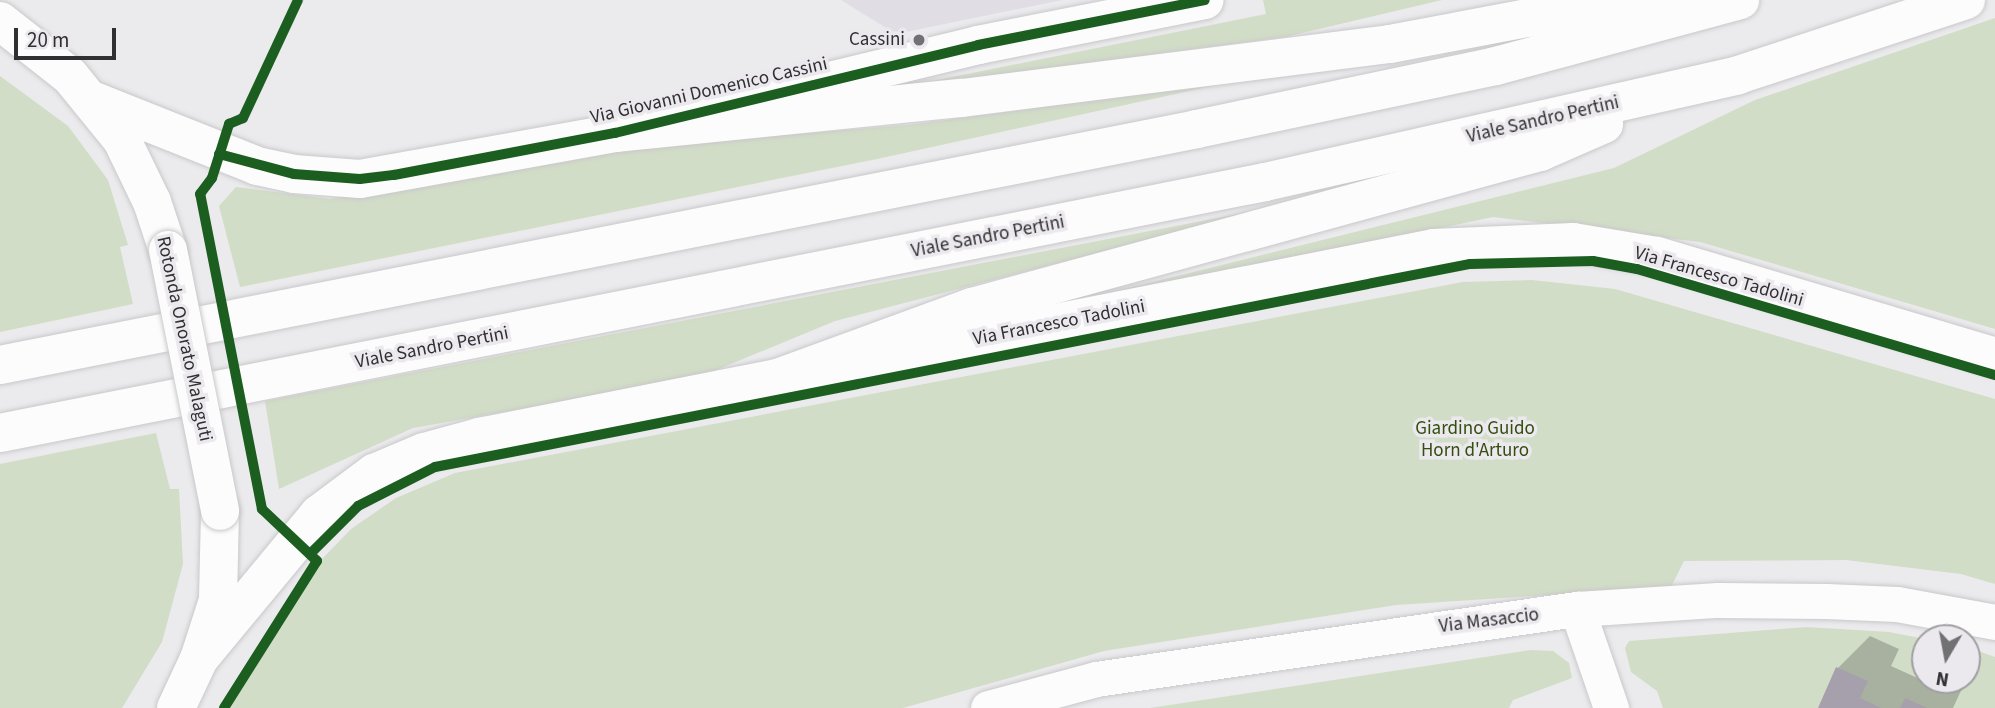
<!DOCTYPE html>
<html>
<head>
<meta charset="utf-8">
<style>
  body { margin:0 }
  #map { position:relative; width:1995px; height:708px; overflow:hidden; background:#ebeaed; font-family:"Source Sans 3",sans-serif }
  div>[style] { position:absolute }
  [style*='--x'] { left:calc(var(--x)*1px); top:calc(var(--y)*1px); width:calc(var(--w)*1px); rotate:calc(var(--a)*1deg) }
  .built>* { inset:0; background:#e1dde5 }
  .green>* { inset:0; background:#d2ddc7 }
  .shadow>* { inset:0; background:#0003 }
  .building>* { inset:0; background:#a6a0ac }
  .roads { filter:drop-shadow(0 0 2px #c9c8ca) drop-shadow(0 0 2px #c9c8ca) }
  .street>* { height:35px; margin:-17.5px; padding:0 17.5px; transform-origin:17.5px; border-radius:17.5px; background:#fcfcfc }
  .secondary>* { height:38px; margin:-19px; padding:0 19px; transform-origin:19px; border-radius:19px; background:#fcfcfc }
  .highway>* { height:38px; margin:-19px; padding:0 19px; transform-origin:19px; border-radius:19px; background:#fcfcfc }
  .bridges { filter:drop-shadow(0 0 2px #c9c8ca) drop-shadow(0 0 2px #c9c8ca) }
  .secondary-bridge>* { height:38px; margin:-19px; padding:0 19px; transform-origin:19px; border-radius:19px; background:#fcfcfc }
  .cycleway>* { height:10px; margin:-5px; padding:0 5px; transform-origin:5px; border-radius:5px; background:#1b5e20 }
  .dots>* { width:19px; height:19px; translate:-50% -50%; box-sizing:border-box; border:4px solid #ebe9ee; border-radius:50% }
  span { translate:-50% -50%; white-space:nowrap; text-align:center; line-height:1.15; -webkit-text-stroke:7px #ebe9ee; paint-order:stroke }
  .poi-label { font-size:19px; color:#302f31 }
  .right { translate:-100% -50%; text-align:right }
  .street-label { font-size:19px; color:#302f31 }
  .park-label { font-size:19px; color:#334e0d }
  .north { position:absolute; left:1911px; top:624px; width:70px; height:70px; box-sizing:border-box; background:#ebe9ee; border:2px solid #a09fa2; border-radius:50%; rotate:190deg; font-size:19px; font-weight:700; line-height:28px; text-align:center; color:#302f31 }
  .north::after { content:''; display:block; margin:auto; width:24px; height:32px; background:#717073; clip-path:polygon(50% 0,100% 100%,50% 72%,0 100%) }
  .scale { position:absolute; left:14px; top:28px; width:102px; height:32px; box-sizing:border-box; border:4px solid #302f31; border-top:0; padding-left:9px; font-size:21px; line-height:24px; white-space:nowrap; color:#302f31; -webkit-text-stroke:5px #ebe9ee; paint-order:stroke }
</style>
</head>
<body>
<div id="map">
  <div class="built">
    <div style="clip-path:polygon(841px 0,1062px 0,896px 34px)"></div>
  </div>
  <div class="green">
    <div style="clip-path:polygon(1263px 0,1442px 0,1285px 37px,897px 88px,1266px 14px)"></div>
    <div style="clip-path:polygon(1995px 18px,1995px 329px,1700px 242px,1493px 217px,971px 327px,1614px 168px,1755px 100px)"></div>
    <div style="clip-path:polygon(0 76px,68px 126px,108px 180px,128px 245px,120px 247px,133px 304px,0 332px)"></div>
    <div style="clip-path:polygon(1235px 81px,877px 159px,240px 287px,219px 206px,236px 187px,330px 199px,595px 150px,908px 125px)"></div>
    <div style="clip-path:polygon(1275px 207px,835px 321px,697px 378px,413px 428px,279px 489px,265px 401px)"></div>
    <div style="clip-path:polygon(1532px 280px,1615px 289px,1995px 399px,1995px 584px,1961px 574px,1846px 560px,1684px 561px,1671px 587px,1396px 605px,1104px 651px,903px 708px,230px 708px,322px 559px,351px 529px,396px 498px,455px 473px,1463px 282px)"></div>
    <div style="clip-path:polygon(156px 433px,170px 489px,179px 489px,183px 564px,162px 642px,122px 708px,0 708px,0 464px)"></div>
    <div style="clip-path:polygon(1806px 627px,1889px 632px,1925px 639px,1925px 680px,1967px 680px,1967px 647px,1995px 657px,1995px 708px,1663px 708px,1657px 691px,1631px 672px,1625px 648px,1629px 641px)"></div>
    <div style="clip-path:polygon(1531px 650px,1553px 651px,1569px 663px,1572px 678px,1513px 700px,1509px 708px,1150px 708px)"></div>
  </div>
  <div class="shadow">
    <div style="clip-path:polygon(1870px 636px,1899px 649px,1891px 666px,1924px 681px,1966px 680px,1953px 708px,1820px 708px,1838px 668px)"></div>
  </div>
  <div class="building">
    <div style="clip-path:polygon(1836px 667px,1868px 681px,1860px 698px,1881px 708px,1818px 708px)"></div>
    <div style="clip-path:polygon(1905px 698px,1927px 708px,1900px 708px)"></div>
  </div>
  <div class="roads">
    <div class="street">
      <div style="--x:1577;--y:609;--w:105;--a:71"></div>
      <div style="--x:988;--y:708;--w:112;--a:-15"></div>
      <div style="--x:1096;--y:679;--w:486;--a:-8.3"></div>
      <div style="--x:1577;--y:609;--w:141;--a:-3.7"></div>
      <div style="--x:1718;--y:600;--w:108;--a:0.5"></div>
      <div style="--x:1826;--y:601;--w:71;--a:2.4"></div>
      <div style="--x:1897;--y:604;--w:100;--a:10.4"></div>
    </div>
    <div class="secondary">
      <div style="--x:0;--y:21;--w:89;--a:38.2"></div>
      <div style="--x:70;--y:76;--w:82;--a:50.9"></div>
      <div style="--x:122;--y:140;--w:69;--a:64.2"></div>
      <div style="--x:152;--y:202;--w:51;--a:71.6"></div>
      <div style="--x:94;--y:101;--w:175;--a:21.7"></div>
      <div style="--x:257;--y:166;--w:38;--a:12"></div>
      <div style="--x:294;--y:174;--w:66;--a:4.3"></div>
      <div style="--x:360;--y:179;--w:259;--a:-10.2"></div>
      <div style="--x:615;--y:133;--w:374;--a:-13.6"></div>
      <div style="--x:978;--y:45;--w:231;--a:-11.2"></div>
      <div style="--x:199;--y:659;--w:188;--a:-50.4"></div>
      <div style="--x:319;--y:514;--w:69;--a:-36.7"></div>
      <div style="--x:374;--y:473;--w:54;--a:-22.8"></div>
      <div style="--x:424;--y:452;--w:57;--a:-15.3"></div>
      <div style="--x:479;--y:437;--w:974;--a:-11.19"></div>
      <div style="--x:1434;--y:248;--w:139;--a:-2.5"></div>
      <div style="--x:1573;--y:242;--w:85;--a:9.5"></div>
      <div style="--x:1657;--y:256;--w:353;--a:16.6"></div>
      <div style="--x:176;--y:708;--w:54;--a:-64.9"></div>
      <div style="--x:199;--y:659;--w:62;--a:-72.1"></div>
      <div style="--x:218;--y:600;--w:89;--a:-88.7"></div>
    </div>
    <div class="highway">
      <div style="--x:615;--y:133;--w:349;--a:-5.8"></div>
      <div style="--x:962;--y:98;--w:431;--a:-7.2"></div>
      <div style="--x:1390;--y:44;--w:139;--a:-10.7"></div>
      <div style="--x:1527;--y:18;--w:135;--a:-5.5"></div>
      <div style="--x:0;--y:365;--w:1220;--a:-11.15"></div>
      <div style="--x:1197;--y:129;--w:306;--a:-11.9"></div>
      <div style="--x:1496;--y:66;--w:253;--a:-15.1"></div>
      <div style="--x:772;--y:380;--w:213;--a:-20.1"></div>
      <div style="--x:972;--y:307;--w:589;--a:-15.26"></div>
      <div style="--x:1540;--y:152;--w:70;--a:-23.6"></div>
      <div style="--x:0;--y:433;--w:1290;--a:-11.22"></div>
      <div style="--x:1265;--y:182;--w:485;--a:-12.7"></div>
      <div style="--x:1738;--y:75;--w:240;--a:-18.2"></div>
    </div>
  </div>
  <div class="bridges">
    <div class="secondary-bridge">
      <div style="--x:168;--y:250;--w:266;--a:78.7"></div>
    </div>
  </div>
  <div class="cycleway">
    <div style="--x:219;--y:154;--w:78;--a:14.9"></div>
    <div style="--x:294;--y:174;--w:66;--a:4.3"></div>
    <div style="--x:360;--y:179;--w:34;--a:-7"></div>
    <div style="--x:394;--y:175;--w:225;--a:-10.8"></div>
    <div style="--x:615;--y:133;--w:374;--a:-13.6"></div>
    <div style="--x:978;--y:45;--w:231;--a:-11.2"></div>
    <div style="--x:310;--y:554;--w:68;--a:-45"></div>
    <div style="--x:358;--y:506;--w:86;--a:-26.9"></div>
    <div style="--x:435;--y:467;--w:1055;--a:-11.1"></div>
    <div style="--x:1470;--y:264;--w:123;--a:-1.4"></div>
    <div style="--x:1593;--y:261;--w:45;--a:10.3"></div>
    <div style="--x:1637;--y:269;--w:373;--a:16.5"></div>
    <div style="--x:224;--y:708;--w:174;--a:-57.7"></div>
    <div style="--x:317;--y:561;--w:76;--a:-136.6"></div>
    <div style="--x:262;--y:509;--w:321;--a:-101.1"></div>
    <div style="--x:200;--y:194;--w:20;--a:-53"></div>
    <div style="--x:212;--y:178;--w:57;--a:-72.5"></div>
    <div style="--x:229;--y:124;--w:15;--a:-23"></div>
    <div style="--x:243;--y:118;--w:130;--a:-65"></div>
  </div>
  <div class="dots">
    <div style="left:919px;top:40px;background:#717073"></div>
  </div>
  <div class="poi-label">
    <span class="right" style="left:905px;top:40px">Cassini</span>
  </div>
  <div class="street-label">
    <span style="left:709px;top:91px;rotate:-13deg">Via Giovanni Domenico Cassini</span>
    <span style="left:1543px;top:120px;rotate:-13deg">Viale Sandro Pertini</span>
    <span style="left:988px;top:237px;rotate:-11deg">Viale Sandro Pertini</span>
    <span style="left:1719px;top:277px;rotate:16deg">Via Francesco Tadolini</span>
    <span style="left:1059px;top:323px;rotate:-11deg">Via Francesco Tadolini</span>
    <span style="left:184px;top:339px;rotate:78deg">Rotonda Onorato Malaguti</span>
    <span style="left:432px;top:348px;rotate:-11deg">Viale Sandro Pertini</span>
    <span style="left:1489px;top:621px;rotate:-7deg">Via Masaccio</span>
  </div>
  <div class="park-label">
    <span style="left:1475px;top:440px">Giardino Guido<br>Horn d'Arturo</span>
  </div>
  <div class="north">N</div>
  <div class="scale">20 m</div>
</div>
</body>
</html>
